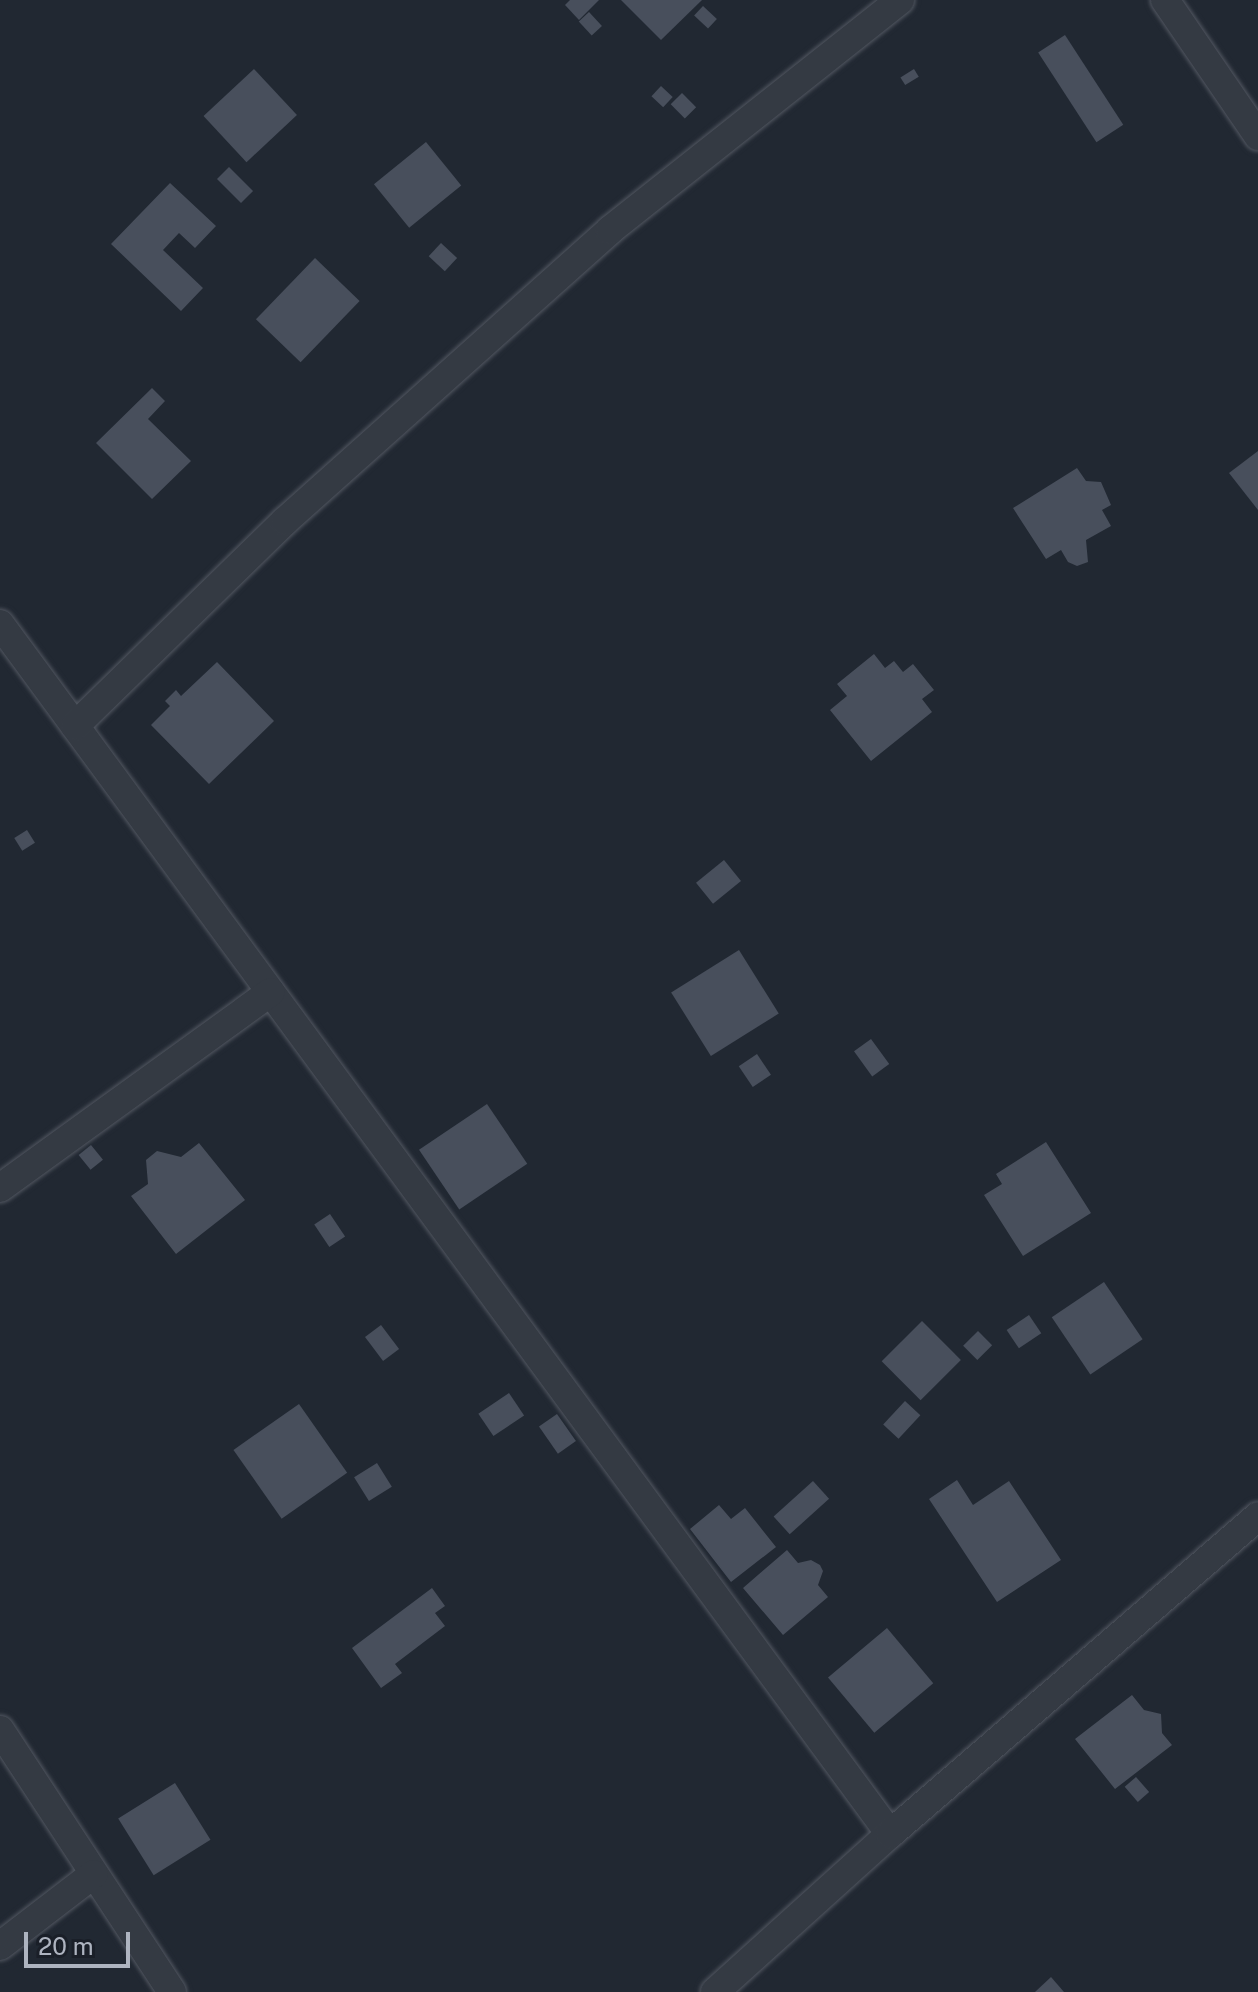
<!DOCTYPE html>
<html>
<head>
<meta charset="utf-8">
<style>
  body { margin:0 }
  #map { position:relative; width:1258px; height:1992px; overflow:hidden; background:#212832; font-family:"Public Sans",sans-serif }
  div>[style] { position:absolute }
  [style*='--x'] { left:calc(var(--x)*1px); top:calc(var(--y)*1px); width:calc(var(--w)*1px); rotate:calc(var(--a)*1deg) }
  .building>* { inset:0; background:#484f5c; transform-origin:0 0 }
  .roads { filter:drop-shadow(0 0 2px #525761) drop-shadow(0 0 2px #525761) }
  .street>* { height:28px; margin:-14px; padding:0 14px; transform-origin:14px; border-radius:14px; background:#343a43 }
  span { translate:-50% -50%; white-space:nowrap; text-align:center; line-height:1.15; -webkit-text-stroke:7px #1a1f28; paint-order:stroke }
  .scale { position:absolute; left:24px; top:1932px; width:106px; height:36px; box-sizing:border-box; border:4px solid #aeb4c0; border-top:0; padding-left:10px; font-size:24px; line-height:28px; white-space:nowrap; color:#aeb4c0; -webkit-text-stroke:6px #1a1f28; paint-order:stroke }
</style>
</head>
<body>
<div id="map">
  <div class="building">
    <div style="clip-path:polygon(570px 0,599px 0,579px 20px,565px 5px)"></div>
    <div style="clip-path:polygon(621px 0,702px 0,661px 40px)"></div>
    <div style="left:703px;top:6px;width:19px;height:13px;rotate:43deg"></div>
    <div style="left:589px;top:12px;width:19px;height:14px;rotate:47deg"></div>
    <div style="left:1065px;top:35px;width:107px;height:32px;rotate:57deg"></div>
    <div style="left:254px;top:69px;width:63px;height:69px;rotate:47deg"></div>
    <div style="left:914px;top:69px;width:9px;height:16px;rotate:58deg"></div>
    <div style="left:661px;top:86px;width:16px;height:14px;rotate:43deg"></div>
    <div style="left:682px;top:93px;width:20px;height:16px;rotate:45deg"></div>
    <div style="left:426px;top:142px;width:56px;height:67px;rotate:51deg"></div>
    <div style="left:229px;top:167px;width:34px;height:17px;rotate:45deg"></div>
    <div style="clip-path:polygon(170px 183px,216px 226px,195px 248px,179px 233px,163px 250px,203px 288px,181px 311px,111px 244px)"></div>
    <div style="left:441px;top:243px;width:22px;height:18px;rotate:43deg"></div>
    <div style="left:315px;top:258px;width:62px;height:85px;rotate:44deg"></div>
    <div style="clip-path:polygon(152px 388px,165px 401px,148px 419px,191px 461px,152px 499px,96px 443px)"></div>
    <div style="clip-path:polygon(1258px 451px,1258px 510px,1229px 473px)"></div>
    <div style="clip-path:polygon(1077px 468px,1086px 481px,1101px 482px,1111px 505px,1102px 510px,1111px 526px,1086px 540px,1088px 562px,1077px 566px,1068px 562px,1061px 550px,1046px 559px,1013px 508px)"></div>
    <div style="clip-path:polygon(874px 654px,885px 668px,894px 661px,903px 672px,913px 664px,934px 690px,922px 699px,932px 712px,871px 761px,830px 710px,847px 696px,837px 684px)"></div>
    <div style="clip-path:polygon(217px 662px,274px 721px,209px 784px,151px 725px,170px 706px,165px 701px,176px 690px,181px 696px)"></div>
    <div style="left:27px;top:830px;width:15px;height:15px;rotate:58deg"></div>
    <div style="left:724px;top:860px;width:27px;height:36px;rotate:51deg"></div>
    <div style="left:739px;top:950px;width:75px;height:80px;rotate:58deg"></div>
    <div style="left:871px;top:1039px;width:31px;height:21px;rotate:54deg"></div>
    <div style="left:757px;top:1054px;width:25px;height:22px;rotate:56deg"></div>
    <div style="left:487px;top:1104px;width:72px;height:82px;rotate:56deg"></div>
    <div style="clip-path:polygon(1046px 1142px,1091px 1213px,1023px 1256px,984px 1195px,1002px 1184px,996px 1174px)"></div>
    <div style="clip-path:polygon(199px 1143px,245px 1200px,176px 1254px,131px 1196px,148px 1184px,146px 1160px,157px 1151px,181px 1157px)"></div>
    <div style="left:91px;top:1145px;width:19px;height:16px;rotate:51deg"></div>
    <div style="left:330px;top:1214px;width:27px;height:19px;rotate:56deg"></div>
    <div style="left:1104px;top:1282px;width:69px;height:63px;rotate:56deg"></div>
    <div style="left:1029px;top:1315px;width:22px;height:27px;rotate:56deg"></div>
    <div style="left:922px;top:1321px;width:55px;height:57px;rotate:45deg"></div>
    <div style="left:381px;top:1325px;width:30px;height:20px;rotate:53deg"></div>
    <div style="left:978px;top:1331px;width:20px;height:21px;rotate:45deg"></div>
    <div style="left:509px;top:1393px;width:27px;height:37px;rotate:56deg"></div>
    <div style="left:905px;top:1401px;width:21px;height:32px;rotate:43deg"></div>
    <div style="left:299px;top:1404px;width:84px;height:80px;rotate:55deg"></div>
    <div style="left:557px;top:1414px;width:33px;height:22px;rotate:55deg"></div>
    <div style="left:377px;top:1463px;width:28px;height:27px;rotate:58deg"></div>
    <div style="clip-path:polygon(957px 1480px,973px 1505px,1009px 1481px,1061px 1560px,997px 1602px,929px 1499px)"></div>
    <div style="left:813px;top:1481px;width:24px;height:53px;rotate:48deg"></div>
    <div style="clip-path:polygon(719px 1505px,731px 1519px,745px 1508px,776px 1547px,731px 1582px,690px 1529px)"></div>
    <div style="clip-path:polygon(787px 1550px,798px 1563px,811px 1560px,820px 1565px,823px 1571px,818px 1585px,828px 1597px,783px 1635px,743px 1588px)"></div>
    <div style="clip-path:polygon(432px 1588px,445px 1606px,435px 1613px,445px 1626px,395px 1664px,402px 1673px,381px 1688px,352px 1648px)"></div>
    <div style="left:887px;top:1628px;width:72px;height:77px;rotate:50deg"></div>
    <div style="clip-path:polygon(1132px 1695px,1144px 1710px,1161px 1714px,1162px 1733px,1172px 1745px,1115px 1789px,1075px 1739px)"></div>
    <div style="left:1136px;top:1777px;width:20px;height:15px;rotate:49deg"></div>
    <div style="left:175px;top:1783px;width:67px;height:67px;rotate:58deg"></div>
    <div style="clip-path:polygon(1051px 1977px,1064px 1992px,1035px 1992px)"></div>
  </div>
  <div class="roads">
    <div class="street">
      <div style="--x:1165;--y:0;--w:165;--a:55.6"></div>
      <div style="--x:0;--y:624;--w:1502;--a:53.66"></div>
      <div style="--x:75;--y:726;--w:293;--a:-44.3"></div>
      <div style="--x:285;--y:521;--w:436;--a:-41.8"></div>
      <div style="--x:610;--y:230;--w:370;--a:-38.4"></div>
      <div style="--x:0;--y:1188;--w:334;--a:-35.9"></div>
      <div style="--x:0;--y:1730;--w:313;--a:56.7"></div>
      <div style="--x:0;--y:1946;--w:118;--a:-37.5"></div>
      <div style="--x:715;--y:1992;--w:236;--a:-42.1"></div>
      <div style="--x:890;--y:1834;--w:486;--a:-40.8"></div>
    </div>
  </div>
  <div class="scale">20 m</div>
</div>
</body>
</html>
